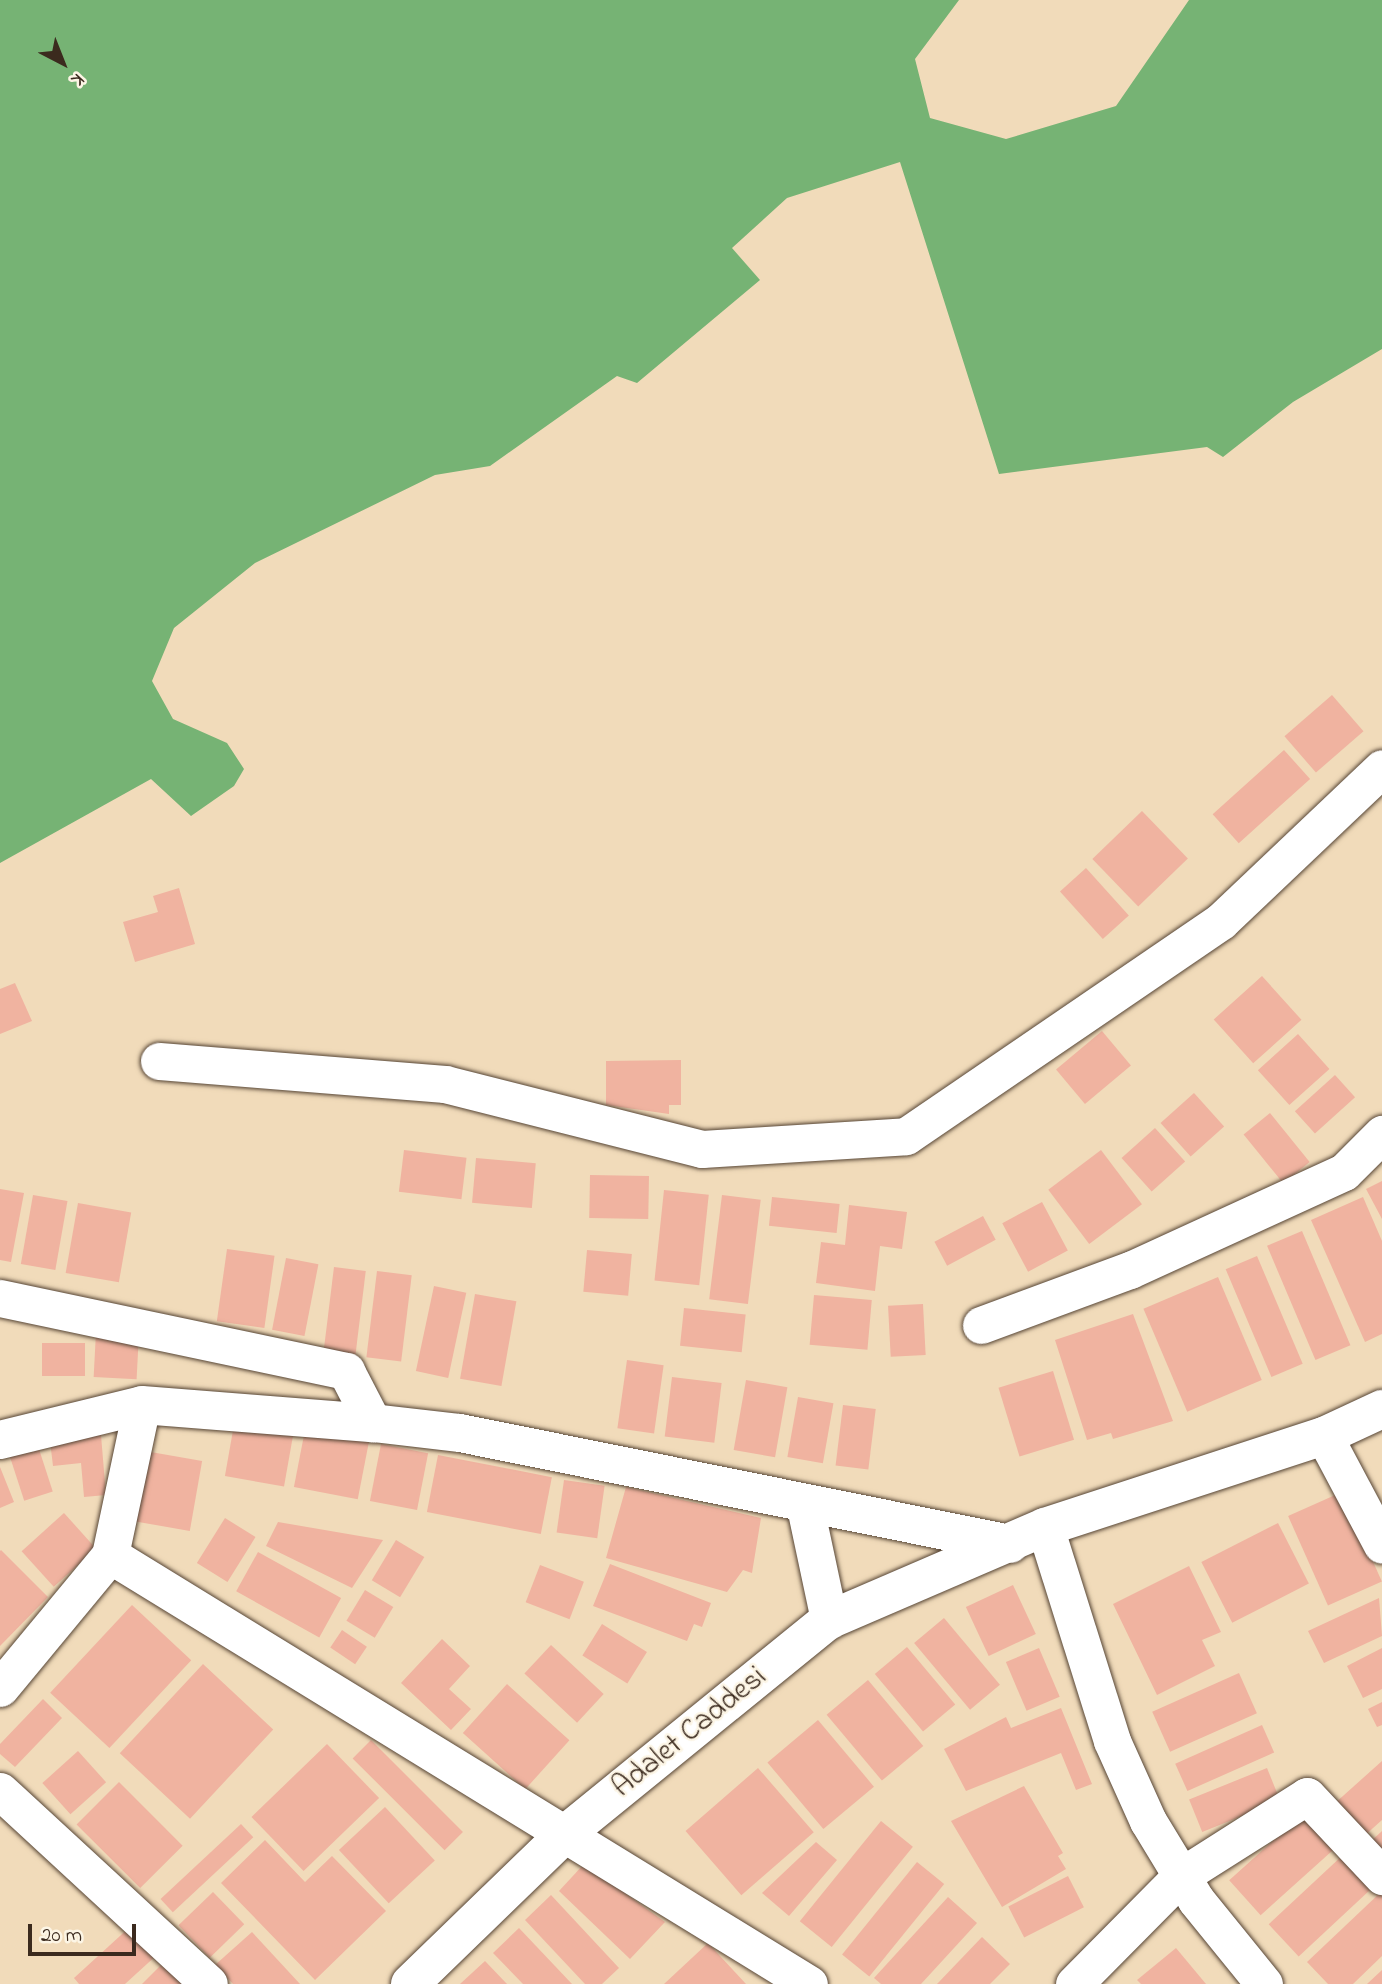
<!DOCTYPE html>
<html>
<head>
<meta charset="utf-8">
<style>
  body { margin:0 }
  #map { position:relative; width:1382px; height:1984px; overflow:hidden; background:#f1dbba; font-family:"Indie Flower",sans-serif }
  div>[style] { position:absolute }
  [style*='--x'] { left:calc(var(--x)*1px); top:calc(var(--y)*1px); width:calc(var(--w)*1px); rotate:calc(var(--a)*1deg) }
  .forest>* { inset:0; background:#76b374 }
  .building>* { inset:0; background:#f0b3a0; transform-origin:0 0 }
  .roads { filter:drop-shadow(0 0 2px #564535) drop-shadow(0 0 2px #564535) }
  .minor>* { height:37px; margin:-18.5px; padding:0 18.5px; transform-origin:18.5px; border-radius:18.5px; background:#fff }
  .tertiary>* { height:38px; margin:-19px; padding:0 19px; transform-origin:19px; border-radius:19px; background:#fff }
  span { translate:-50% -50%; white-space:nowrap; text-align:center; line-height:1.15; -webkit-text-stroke:5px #fcf5e5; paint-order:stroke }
  .street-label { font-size:30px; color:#3b2a1e }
  .north { position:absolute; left:28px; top:28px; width:70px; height:70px; -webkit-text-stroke:5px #fcf5e5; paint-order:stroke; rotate:138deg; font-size:19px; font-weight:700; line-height:28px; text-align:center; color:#3b2a1e }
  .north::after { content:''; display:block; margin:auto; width:24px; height:32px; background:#3b2a1e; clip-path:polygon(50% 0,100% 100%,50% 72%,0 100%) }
  .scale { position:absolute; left:28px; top:1924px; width:108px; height:32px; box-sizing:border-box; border:4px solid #3b2a1e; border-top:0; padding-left:9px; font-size:21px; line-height:24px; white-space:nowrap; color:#3b2a1e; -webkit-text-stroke:5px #fcf5e5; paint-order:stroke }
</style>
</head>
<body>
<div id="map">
  <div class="forest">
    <div style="clip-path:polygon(0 0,959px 0,915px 59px,930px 118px,1006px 139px,1116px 106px,1189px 0,1382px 0,1382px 349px,1293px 402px,1223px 457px,1207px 447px,999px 474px,900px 162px,787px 198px,732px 248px,760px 280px,637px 383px,617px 376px,490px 466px,435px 475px,255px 563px,174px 628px,152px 681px,173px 719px,227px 743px,244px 769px,234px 786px,191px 816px,151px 779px,0 863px)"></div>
  </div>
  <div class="building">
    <div style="left:1332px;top:695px;width:48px;height:63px;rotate:49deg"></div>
    <div style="left:1284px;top:750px;width:39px;height:96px;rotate:48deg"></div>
    <div style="left:1142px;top:811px;width:66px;height:69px;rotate:46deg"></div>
    <div style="left:1086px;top:868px;width:64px;height:35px;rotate:48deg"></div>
    <div style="clip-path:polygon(179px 888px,195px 944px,135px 962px,123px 922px,158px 912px,153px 896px)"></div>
    <div style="left:1262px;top:976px;width:59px;height:65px;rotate:48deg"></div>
    <div style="clip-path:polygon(15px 983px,32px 1021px,0 1034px,0 989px)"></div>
    <div style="left:1102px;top:1031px;width:45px;height:60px;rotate:50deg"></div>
    <div style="left:1298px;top:1034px;width:47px;height:54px;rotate:48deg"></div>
    <div style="clip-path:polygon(681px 1060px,681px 1105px,669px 1105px,669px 1114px,606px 1105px,606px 1061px)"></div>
    <div style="left:1335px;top:1075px;width:30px;height:54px;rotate:48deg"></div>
    <div style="left:1194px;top:1093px;width:45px;height:45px;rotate:48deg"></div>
    <div style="left:1270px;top:1113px;width:63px;height:34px;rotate:51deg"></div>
    <div style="left:1155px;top:1128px;width:45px;height:45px;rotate:48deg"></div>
    <div style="left:404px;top:1150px;width:63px;height:42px;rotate:7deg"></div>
    <div style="left:1101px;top:1150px;width:68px;height:66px;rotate:53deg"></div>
    <div style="left:476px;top:1158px;width:60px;height:45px;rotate:5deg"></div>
    <div style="left:590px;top:1175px;width:59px;height:43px;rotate:1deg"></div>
    <div style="clip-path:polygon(1382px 1181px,1382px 1219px,1366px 1189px)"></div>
    <div style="clip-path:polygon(0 1189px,24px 1193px,11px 1262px,0 1260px)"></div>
    <div style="left:664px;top:1190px;width:45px;height:91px;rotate:6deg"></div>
    <div style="left:33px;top:1195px;width:35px;height:70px;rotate:10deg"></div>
    <div style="left:722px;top:1195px;width:39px;height:105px;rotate:7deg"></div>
    <div style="left:772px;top:1197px;width:68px;height:29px;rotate:6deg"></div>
    <div style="clip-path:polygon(1363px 1197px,1382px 1241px,1382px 1334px,1365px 1342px,1311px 1220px)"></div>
    <div style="left:1042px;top:1202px;width:55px;height:45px;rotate:62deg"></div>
    <div style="left:78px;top:1203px;width:54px;height:71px;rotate:10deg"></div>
    <div style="clip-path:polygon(849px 1205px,907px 1212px,902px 1249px,880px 1246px,875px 1291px,816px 1283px,821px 1242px,845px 1245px)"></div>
    <div style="left:983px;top:1216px;width:27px;height:55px;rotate:62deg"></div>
    <div style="left:1302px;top:1231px;width:124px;height:38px;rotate:67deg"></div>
    <div style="left:227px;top:1249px;width:48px;height:73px;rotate:8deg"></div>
    <div style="left:587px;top:1250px;width:45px;height:42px;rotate:5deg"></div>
    <div style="left:1257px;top:1256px;width:117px;height:34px;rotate:67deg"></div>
    <div style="left:286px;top:1258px;width:33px;height:73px;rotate:11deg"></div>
    <div style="left:334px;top:1267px;width:32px;height:84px;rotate:7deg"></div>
    <div style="left:377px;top:1271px;width:35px;height:87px;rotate:7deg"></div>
    <div style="left:1218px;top:1277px;width:112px;height:81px;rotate:67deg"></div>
    <div style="left:434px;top:1286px;width:33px;height:87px;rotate:12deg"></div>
    <div style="left:475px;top:1294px;width:42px;height:86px;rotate:10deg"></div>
    <div style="left:814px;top:1295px;width:58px;height:50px;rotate:5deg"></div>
    <div style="left:923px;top:1304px;width:51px;height:35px;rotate:87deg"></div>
    <div style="left:684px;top:1308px;width:62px;height:38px;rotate:6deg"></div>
    <div style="clip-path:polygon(1133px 1314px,1173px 1421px,1113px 1439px,1111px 1433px,1087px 1440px,1055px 1340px)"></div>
    <div style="left:96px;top:1332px;width:43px;height:45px;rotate:3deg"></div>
    <div style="left:42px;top:1343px;width:43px;height:33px"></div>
    <div style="left:627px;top:1360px;width:37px;height:69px;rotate:8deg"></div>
    <div style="left:1053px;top:1371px;width:72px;height:57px;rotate:73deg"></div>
    <div style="left:672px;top:1377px;width:50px;height:60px;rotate:7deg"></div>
    <div style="left:746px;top:1380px;width:42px;height:71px;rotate:10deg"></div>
    <div style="left:798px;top:1397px;width:36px;height:61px;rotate:10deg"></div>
    <div style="left:843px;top:1405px;width:33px;height:61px;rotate:7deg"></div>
    <div style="left:235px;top:1419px;width:60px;height:58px;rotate:10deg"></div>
    <div style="left:305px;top:1430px;width:65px;height:58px;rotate:11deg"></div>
    <div style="clip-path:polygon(101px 1435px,106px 1495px,84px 1497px,81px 1463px,53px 1466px,50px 1441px)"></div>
    <div style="left:37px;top:1443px;width:51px;height:30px;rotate:72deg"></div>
    <div style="left:381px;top:1444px;width:48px;height:58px;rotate:11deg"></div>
    <div style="left:145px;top:1451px;width:58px;height:71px;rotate:10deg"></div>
    <div style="left:438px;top:1455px;width:116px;height:58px;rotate:11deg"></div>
    <div style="clip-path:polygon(0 1467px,14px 1502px,0 1508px)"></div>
    <div style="left:564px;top:1480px;width:41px;height:53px;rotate:8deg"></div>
    <div style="clip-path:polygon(626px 1487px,761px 1518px,752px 1573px,743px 1570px,727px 1592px,606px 1558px)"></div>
    <div style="left:1342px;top:1492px;width:98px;height:59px;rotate:66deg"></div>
    <div style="left:64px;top:1513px;width:48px;height:57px;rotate:48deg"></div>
    <div style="left:225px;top:1518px;width:36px;height:53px;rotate:32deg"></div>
    <div style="clip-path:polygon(278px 1522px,383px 1540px,352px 1588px,266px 1546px)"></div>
    <div style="left:1278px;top:1523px;width:68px;height:86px;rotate:63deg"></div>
    <div style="left:396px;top:1540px;width:33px;height:47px;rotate:31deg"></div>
    <div style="clip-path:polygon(1px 1550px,48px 1597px,0 1646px,0 1551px)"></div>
    <div style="left:258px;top:1552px;width:95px;height:45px;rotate:29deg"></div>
    <div style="clip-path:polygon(610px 1564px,711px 1603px,702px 1627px,694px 1624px,687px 1641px,593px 1606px)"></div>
    <div style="left:540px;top:1565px;width:47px;height:40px;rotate:21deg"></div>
    <div style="clip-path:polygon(1189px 1566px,1221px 1632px,1202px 1640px,1215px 1666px,1157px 1695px,1113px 1604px)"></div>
    <div style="left:1013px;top:1585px;width:54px;height:52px;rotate:65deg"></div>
    <div style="left:365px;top:1590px;width:33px;height:36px;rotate:31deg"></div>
    <div style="clip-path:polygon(1379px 1598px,1382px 1636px,1324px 1663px,1308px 1631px)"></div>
    <div style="left:132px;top:1605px;width:81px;height:120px;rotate:43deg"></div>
    <div style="left:944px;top:1618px;width:87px;height:39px;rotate:50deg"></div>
    <div style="left:602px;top:1624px;width:53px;height:37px;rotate:32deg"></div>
    <div style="left:342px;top:1630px;width:30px;height:21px;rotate:34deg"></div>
    <div style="clip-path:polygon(442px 1639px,470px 1666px,449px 1689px,471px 1709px,451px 1730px,401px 1683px)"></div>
    <div style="left:551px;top:1645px;width:72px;height:39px;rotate:43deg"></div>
    <div style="left:907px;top:1647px;width:75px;height:42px;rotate:50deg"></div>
    <div style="left:1039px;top:1648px;width:53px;height:36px;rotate:67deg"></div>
    <div style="clip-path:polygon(1382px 1648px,1382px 1689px,1363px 1698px,1347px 1666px)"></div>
    <div style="left:203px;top:1664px;width:96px;height:122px;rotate:43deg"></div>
    <div style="left:1239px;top:1673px;width:44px;height:95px;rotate:66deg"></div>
    <div style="left:868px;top:1680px;width:86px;height:54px;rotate:50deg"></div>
    <div style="left:507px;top:1684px;width:84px;height:66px;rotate:42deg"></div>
    <div style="clip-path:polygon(43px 1699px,62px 1718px,15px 1767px,0 1754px,0 1744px)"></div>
    <div style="clip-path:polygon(1382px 1702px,1382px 1725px,1377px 1727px,1368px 1709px)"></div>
    <div style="clip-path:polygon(1061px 1708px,1092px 1784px,1076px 1790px,1061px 1753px,966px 1791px,944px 1749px,1006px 1717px,1011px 1728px)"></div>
    <div style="left:818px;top:1720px;width:87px;height:66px;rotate:50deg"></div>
    <div style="left:1262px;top:1725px;width:30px;height:95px;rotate:66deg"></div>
    <div style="left:371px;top:1740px;width:130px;height:26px;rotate:45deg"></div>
    <div style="left:327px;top:1744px;width:75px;height:105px;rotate:46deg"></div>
    <div style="left:78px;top:1751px;width:42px;height:48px;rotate:48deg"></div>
    <div style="clip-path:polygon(1382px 1761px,1382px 1820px,1363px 1837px,1334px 1804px)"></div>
    <div style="left:758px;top:1768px;width:85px;height:96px;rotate:49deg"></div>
    <div style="left:1267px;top:1768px;width:35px;height:84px;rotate:68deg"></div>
    <div style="left:119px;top:1782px;width:90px;height:60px;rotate:45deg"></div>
    <div style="clip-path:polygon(1024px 1786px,1063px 1853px,1058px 1856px,1066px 1869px,1002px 1907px,951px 1821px)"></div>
    <div style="left:385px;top:1807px;width:73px;height:63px;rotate:47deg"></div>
    <div style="left:1305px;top:1812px;width:47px;height:102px;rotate:48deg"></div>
    <div style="left:881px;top:1821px;width:41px;height:129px;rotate:39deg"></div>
    <div style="left:241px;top:1824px;width:18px;height:110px;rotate:47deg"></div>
    <div style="clip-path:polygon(1382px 1831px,1382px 1857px,1369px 1843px)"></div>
    <div style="clip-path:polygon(265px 1840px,305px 1882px,332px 1856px,386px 1911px,315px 1980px,221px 1883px)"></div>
    <div style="clip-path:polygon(816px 1842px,837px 1860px,789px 1916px,762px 1893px)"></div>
    <div style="left:1344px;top:1854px;width:44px;height:103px;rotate:47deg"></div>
    <div style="left:917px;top:1862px;width:35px;height:119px;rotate:39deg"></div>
    <div style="clip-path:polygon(584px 1864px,665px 1922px,630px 1959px,559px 1891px)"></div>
    <div style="left:1068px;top:1876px;width:35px;height:67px;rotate:63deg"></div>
    <div style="clip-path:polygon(1382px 1891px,1382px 1956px,1353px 1984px,1328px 1984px,1307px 1962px)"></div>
    <div style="left:213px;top:1892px;width:45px;height:48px;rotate:46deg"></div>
    <div style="clip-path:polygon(551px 1895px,619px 1968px,602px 1984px,585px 1984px,525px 1920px)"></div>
    <div style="clip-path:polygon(948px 1897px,977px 1923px,921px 1984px,881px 1984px,874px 1978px)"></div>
    <div style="clip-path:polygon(132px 1925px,159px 1953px,125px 1984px,79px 1984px,74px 1978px)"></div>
    <div style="clip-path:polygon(519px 1928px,572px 1984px,523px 1984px,493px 1953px)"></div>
    <div style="clip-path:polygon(252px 1932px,300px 1984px,233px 1984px,215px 1965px)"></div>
    <div style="clip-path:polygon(982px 1937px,1010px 1964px,990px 1984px,937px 1984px)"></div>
    <div style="clip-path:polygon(708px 1943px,746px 1984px,664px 1984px)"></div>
    <div style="clip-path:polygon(1176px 1948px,1206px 1984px,1141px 1984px,1137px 1980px)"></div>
    <div style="clip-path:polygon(167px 1959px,192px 1984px,142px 1984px)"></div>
    <div style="clip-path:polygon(485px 1961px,507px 1984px,460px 1984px)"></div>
    <div style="clip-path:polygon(1382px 1970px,1382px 1984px,1367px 1984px)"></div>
  </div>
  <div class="roads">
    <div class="minor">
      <div style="--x:159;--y:1061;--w:287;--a:4.6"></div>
      <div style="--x:445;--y:1084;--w:265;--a:14.2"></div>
      <div style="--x:702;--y:1149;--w:204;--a:-3.6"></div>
      <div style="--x:906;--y:1136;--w:381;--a:-34.3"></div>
      <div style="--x:1221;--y:921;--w:222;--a:-43.5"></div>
      <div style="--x:0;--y:1298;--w:354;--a:11.9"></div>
      <div style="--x:346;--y:1371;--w:59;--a:62.6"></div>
      <div style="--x:981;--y:1325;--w:159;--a:-20.3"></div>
      <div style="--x:1130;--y:1270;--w:235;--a:-24.6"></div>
      <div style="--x:1344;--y:1172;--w:54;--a:-45"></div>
      <div style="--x:1324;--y:1436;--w:123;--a:62"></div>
      <div style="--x:804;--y:1502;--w:121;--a:78"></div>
      <div style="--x:1045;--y:1527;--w:224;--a:72.6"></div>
      <div style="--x:1112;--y:1741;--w:88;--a:65.8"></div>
      <div style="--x:1148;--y:1821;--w:92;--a:58.7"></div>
      <div style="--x:1196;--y:1900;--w:108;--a:51"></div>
      <div style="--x:110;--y:1555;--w:820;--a:31.54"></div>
      <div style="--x:0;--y:1688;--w:173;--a:-50.4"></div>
      <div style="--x:110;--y:1555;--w:153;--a:-78"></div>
      <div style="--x:0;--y:1791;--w:284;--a:42.7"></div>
      <div style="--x:1074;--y:1984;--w:152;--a:-45.3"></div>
      <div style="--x:1181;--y:1876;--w:149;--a:-32.4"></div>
      <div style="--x:1307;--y:1796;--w:110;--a:46.8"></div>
    </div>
    <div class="tertiary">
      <div style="--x:0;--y:1440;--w:146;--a:-13.8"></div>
      <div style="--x:142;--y:1405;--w:232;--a:4.5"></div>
      <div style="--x:373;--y:1423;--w:88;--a:6.6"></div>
      <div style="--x:460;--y:1433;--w:561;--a:11.41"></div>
      <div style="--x:410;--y:1984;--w:214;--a:-44.1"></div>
      <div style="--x:564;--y:1835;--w:341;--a:-39.1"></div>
      <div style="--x:829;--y:1620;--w:235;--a:-23.3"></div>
      <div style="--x:1045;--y:1527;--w:293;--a:-18.1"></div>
      <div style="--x:1324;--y:1436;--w:64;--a:-25"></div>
    </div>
  </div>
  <div class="street-label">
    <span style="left:690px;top:1733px;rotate:-39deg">Adalet Caddesi</span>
  </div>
  <div class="north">K</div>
  <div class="scale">20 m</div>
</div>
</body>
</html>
